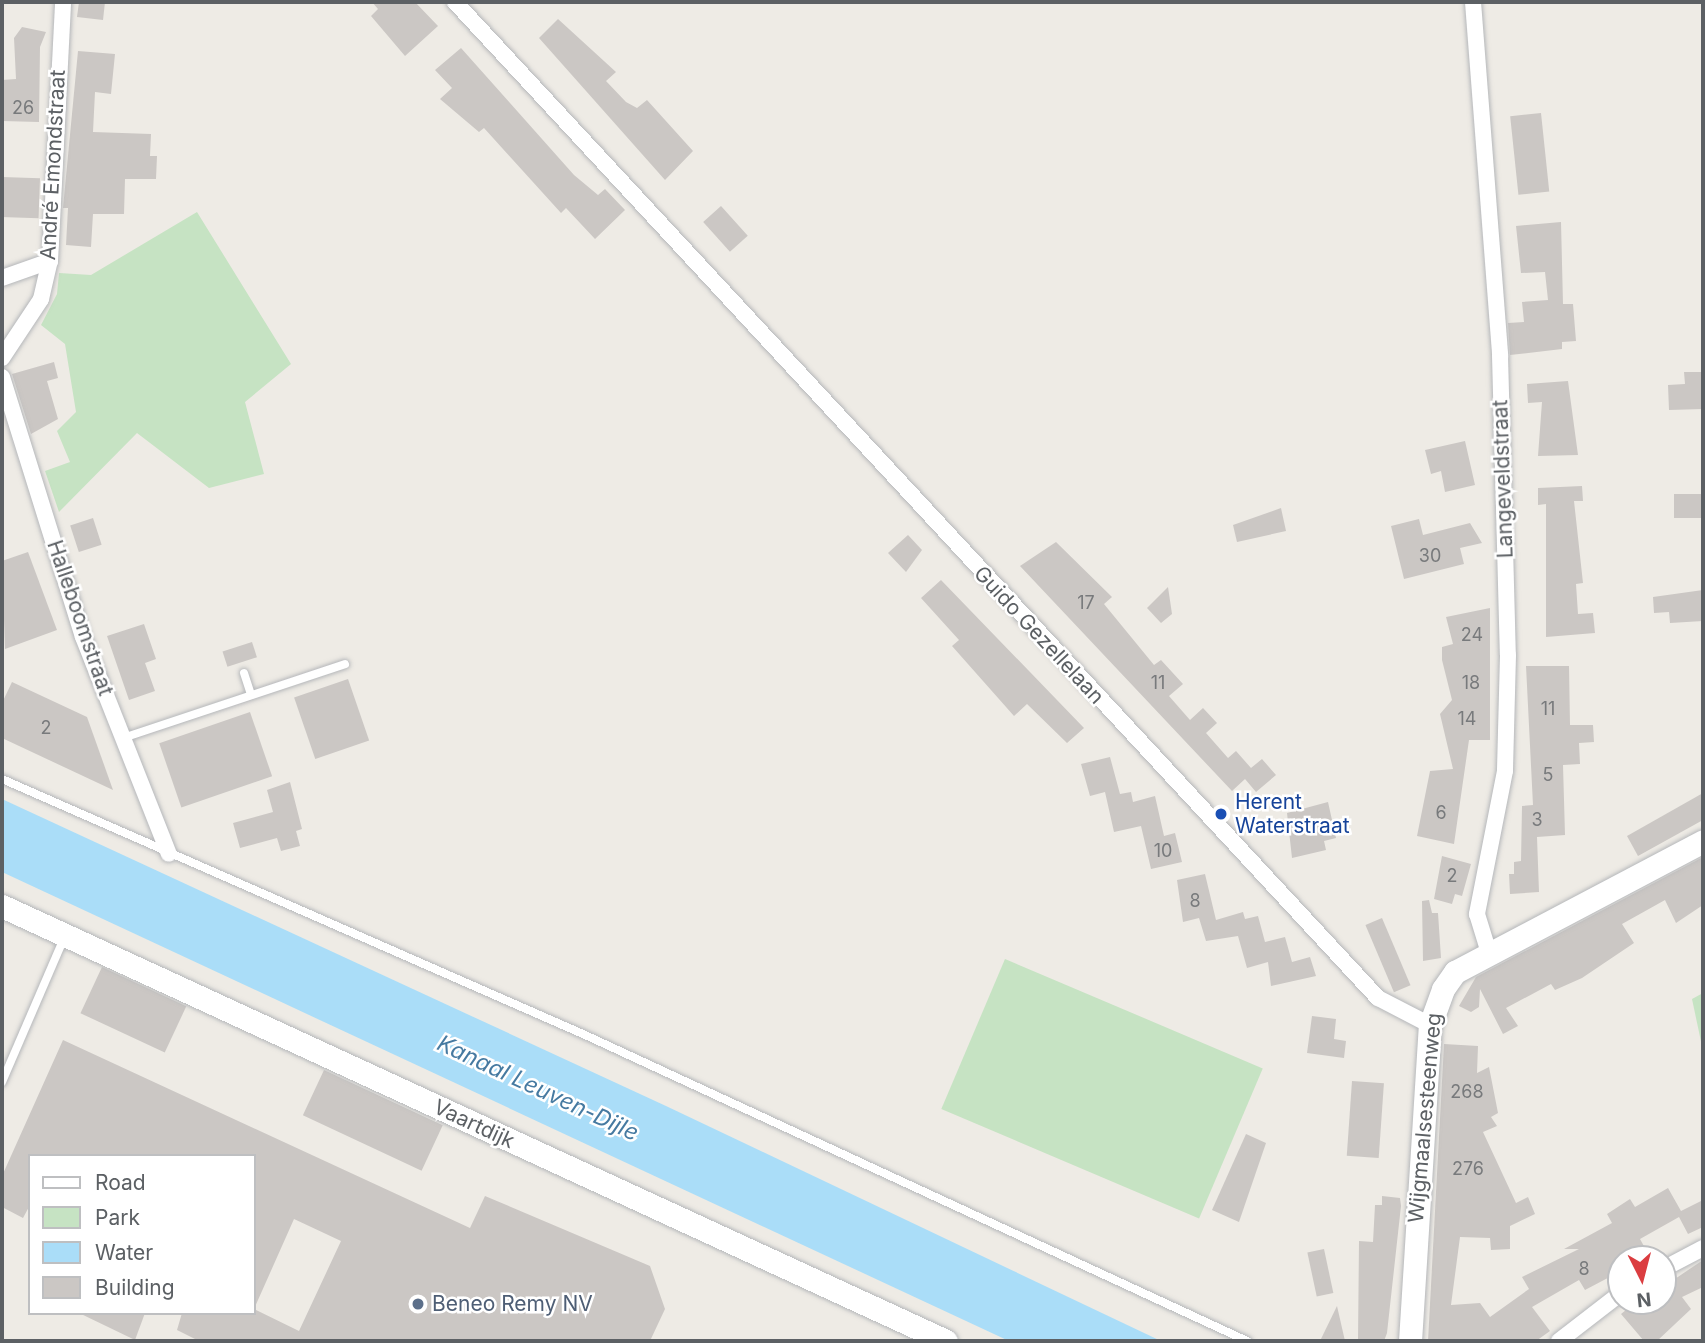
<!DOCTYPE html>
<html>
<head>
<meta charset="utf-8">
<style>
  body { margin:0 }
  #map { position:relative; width:1705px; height:1343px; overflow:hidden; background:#eeebe5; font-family:Inter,sans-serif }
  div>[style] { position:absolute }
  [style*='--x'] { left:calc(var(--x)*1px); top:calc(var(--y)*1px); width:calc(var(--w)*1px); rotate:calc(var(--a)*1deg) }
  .green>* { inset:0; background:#c6e3c3; transform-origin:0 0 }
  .water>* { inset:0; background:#aaddf8 }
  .building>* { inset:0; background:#cbc7c4; transform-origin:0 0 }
  .roads { filter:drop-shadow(0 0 2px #b5b7ba) drop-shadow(0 0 2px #b5b7ba) }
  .lane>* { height:8px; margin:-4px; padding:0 4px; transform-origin:4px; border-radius:4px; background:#fff }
  .street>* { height:16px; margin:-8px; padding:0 8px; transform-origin:8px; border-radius:8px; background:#fff }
  .secondary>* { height:23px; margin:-11.5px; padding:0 11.5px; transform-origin:11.5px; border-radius:11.5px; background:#fff }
  .dots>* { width:19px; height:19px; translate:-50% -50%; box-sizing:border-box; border:4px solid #fff; border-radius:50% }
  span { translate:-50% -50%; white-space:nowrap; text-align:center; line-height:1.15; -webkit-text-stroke:5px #fff; paint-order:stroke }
  .number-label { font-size:18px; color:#787a7c }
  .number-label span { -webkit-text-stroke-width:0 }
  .street-label { font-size:21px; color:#5c6064 }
  .transit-label { font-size:21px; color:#164399 }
  .left { translate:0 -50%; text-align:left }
  .service-label { font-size:21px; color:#4e5e75 }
  .water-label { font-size:23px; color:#467aa1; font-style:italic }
  .frame { position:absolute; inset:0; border:4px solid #5c6064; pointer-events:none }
  .legend { position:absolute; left:28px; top:1154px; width:228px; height:161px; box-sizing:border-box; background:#fff; border:2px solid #bebfc1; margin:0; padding:9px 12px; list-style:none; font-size:21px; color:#5c6064 }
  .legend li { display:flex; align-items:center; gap:14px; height:35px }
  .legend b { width:35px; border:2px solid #bebfc1 }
  .north { position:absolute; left:1607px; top:1245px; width:70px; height:70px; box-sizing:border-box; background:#fff; border:2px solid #bebfc1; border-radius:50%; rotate:174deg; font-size:19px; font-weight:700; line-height:28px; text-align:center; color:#5c6064 }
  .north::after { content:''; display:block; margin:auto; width:24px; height:32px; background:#db3d40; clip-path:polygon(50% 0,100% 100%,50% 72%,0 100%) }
</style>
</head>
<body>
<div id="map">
  <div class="green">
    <div style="clip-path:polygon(197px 212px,291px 364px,245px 402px,264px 474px,209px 488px,137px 433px,59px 512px,45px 471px,70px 462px,57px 431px,76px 412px,65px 344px,41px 325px,57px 294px,59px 273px,91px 275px)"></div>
    <div style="left:1005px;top:959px;width:280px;height:163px;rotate:23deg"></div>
    <div style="clip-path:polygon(1703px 993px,1703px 1051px,1692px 999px)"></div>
  </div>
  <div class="water">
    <div style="clip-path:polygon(2px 799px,666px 1106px,1161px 1341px,1009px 1341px,2px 872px)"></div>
  </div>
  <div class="building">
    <div style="clip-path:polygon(79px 2px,105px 2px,103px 20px,77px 17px)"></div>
    <div style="clip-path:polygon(372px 2px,415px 2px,438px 26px,405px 56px,371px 16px,378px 9px)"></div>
    <div style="clip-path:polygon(558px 19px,616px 72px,606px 81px,626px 102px,637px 108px,647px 100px,693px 151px,665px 180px,539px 38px)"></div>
    <div style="clip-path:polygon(22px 27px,46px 32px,40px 47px,39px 122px,2px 121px,2px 80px,16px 79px,14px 38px)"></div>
    <div style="clip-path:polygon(461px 48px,574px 175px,598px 195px,605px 189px,625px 210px,595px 239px,566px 208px,561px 213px,484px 128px,479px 132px,440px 99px,452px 88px,435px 70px)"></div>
    <div style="clip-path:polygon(78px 51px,115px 54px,111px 94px,95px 92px,93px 132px,151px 134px,150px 156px,157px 156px,156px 179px,125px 179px,124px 214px,93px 214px,91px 247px,66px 245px,68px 208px,63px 208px)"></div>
    <div style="left:1541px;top:113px;width:79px;height:31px;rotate:84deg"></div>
    <div style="left:2px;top:177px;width:38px;height:40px;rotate:2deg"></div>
    <div style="left:721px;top:206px;width:40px;height:24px;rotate:48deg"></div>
    <div style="clip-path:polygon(1561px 222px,1563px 304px,1573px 304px,1576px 341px,1562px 342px,1562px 349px,1510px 355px,1508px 323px,1524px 322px,1522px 302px,1548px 300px,1545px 272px,1521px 273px,1516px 226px)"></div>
    <div style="clip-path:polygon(54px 362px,58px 378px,47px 381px,58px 419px,31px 434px,12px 374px)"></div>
    <div style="clip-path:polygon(1684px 372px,1703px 372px,1703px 409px,1669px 410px,1668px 385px,1685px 384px)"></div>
    <div style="clip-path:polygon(1568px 381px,1578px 455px,1538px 456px,1542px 402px,1528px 403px,1527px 384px)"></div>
    <div style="clip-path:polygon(1465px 441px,1475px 485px,1445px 492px,1441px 471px,1431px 474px,1425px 450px)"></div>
    <div style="clip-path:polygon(1582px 486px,1583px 501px,1574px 501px,1583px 583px,1576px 584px,1578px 614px,1593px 613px,1595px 633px,1546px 637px,1546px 504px,1538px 505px,1538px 488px)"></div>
    <div style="left:1674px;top:494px;width:29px;height:24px"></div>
    <div style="clip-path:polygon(1281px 508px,1286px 531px,1237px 542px,1233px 525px)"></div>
    <div style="left:93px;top:518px;width:28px;height:24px;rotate:72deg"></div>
    <div style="clip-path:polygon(1419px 519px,1423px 535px,1470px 523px,1482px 543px,1460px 548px,1464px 564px,1404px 579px,1391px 526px)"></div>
    <div style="clip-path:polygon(908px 535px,922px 550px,906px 572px,888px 553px)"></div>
    <div style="clip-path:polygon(1056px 542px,1112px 597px,1104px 604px,1154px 665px,1161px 660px,1183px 684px,1169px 696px,1190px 720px,1203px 708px,1217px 723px,1206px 733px,1228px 758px,1236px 751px,1251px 768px,1262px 759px,1276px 775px,1256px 792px,1245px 779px,1232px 791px,1020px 566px)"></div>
    <div style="clip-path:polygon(28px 552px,57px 630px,5px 649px,2px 561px)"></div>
    <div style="clip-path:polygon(941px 580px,1084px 728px,1067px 743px,1027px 704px,1014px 716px,952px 646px,959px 640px,921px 598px)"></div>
    <div style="clip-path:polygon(1168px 587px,1172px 614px,1161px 623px,1147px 608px)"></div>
    <div style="clip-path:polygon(1703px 590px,1703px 621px,1670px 623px,1669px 612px,1654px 613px,1653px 597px)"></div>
    <div style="clip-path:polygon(1490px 608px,1490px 740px,1469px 740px,1454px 844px,1417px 836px,1430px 771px,1453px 769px,1440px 714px,1452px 700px,1442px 660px,1442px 647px,1453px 644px,1446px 617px)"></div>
    <div style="clip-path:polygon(144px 624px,156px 659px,145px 663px,155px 691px,129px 700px,107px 636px)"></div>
    <div style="left:252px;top:642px;width:16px;height:31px;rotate:72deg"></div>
    <div style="clip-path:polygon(1526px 666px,1569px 666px,1570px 725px,1593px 725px,1594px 742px,1579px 743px,1580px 764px,1563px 765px,1565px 835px,1537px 837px,1539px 892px,1510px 894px,1509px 874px,1514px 874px,1514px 862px,1521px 861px,1522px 806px,1533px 805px)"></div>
    <div style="left:348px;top:679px;width:65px;height:57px;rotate:71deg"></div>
    <div style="clip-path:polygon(12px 682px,87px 717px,113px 790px,2px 738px,2px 703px)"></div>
    <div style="left:250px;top:712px;width:68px;height:96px;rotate:71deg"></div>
    <div style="clip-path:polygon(1110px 757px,1120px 794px,1131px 792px,1133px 802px,1155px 796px,1164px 836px,1175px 833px,1182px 862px,1151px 869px,1141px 826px,1114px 832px,1105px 792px,1090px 796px,1081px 764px)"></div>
    <div style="clip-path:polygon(290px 782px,302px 829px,296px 831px,300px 846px,281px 851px,277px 838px,240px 848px,233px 823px,273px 812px,267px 790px)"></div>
    <div style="clip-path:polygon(1703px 793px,1703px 820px,1638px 856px,1627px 836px)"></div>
    <div style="clip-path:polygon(1328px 802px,1336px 838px,1324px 841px,1326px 850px,1292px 858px,1287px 813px)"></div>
    <div style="clip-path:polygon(1442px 856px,1471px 864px,1462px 896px,1455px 894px,1452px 904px,1434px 899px)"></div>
    <div style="clip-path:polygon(1703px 857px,1703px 905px,1676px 923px,1665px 900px,1622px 924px,1634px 943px,1582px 978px,1555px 990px,1551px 984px,1506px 1008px,1518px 1026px,1503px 1034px,1480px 989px,1479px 1007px,1471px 1012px,1459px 1006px,1476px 977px)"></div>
    <div style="clip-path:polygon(1205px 874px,1216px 920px,1243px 912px,1245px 919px,1258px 916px,1265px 942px,1285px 937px,1292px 962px,1310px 957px,1316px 976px,1271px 986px,1268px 962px,1247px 968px,1238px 936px,1206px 941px,1199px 918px,1183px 922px,1177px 880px)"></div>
    <div style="clip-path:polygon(1429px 900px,1432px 913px,1438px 913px,1441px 958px,1423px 961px,1422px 901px)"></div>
    <div style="left:1382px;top:918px;width:73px;height:18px;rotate:67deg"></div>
    <div style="left:102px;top:967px;width:93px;height:51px;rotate:25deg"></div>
    <div style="clip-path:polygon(1312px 1016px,1336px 1019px,1334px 1039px,1346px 1041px,1344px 1058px,1307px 1053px)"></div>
    <div style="clip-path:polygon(evenodd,63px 1040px,470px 1228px,485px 1196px,650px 1266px,665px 1309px,650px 1341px,199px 1341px,177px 1330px,182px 1313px,254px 1313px,254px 1156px,30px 1156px,30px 1205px,23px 1218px,2px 1207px,2px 1176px,63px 1040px,294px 1219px,341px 1241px,299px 1331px,254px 1309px,294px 1219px)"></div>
    <div style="clip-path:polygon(1444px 1044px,1478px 1046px,1477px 1073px,1489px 1067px,1498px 1113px,1491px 1117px,1497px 1126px,1483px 1132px,1516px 1203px,1528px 1197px,1535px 1214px,1510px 1226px,1510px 1249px,1491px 1250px,1490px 1238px,1460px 1237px,1451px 1305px,1480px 1303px,1490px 1317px,1529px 1289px,1522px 1277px,1579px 1249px,1564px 1249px,1612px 1223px,1607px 1214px,1630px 1199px,1635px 1207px,1668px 1188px,1681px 1211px,1703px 1200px,1703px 1227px,1688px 1234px,1679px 1217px,1640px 1239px,1651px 1259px,1621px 1259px,1621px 1271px,1585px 1290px,1579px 1280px,1532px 1307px,1550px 1331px,1536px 1341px,1428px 1341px)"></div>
    <div style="left:324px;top:1070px;width:131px;height:50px;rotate:25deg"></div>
    <div style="left:1352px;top:1081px;width:32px;height:75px;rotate:4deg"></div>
    <div style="clip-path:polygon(1246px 1134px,1266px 1143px,1239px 1222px,1212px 1210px)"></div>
    <div style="clip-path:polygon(1382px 1196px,1400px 1198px,1401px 1206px,1387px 1333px,1384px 1341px,1358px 1341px,1359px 1241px,1373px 1242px,1375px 1205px,1382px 1205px)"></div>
    <div style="left:1324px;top:1249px;width:45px;height:17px;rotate:78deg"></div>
    <div style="clip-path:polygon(1703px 1260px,1703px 1287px,1682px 1297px,1691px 1309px,1657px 1341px,1644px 1341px,1621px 1314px,1637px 1301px,1663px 1301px,1663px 1287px)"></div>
    <div style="clip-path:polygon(1337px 1306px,1345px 1341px,1320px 1341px)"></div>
    <div style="clip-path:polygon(79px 1313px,145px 1313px,135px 1340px)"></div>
  </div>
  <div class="roads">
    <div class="lane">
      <div style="--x:244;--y:673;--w:23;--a:72"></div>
      <div style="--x:123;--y:738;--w:234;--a:-18.4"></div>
      <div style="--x:2;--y:779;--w:634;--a:23.7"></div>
      <div style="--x:583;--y:1034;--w:732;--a:24.81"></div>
      <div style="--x:2;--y:1082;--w:159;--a:-66.7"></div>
    </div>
    <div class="street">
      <div style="--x:455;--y:2;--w:1358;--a:47.18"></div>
      <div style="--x:1378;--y:998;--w:59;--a:27.4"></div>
      <div style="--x:1473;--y:2;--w:354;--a:85.6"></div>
      <div style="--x:1500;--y:355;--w:300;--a:88.5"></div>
      <div style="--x:1508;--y:655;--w:116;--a:91.5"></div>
      <div style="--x:1505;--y:771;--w:146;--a:101.1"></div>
      <div style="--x:1477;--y:914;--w:41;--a:72.9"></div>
      <div style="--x:2;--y:278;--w:51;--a:-19.5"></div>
      <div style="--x:2;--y:358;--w:71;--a:-56.5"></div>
      <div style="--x:41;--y:299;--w:39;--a:-77"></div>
      <div style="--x:50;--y:261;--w:259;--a:-87.1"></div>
      <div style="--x:2;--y:377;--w:272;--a:72.7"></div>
      <div style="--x:83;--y:637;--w:233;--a:68.4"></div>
      <div style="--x:1663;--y:1269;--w:45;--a:-27.7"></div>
      <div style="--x:1559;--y:1341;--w:78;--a:-37.7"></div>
    </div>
    <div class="secondary">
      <div style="--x:2;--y:906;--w:1039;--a:24.74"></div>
      <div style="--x:1410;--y:1341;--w:317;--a:-86.4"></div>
      <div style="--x:1430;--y:1025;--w:38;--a:-70"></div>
      <div style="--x:1443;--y:989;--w:21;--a:-55"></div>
      <div style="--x:1455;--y:972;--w:280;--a:-27.8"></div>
    </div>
  </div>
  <div class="dots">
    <div style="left:1221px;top:814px;background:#1a4fb4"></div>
    <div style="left:418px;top:1304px;background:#5c6f8a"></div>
  </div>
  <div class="number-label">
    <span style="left:23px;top:108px">26</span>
    <span style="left:1430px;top:556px">30</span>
    <span style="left:1086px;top:603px">17</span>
    <span style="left:1472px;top:635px">24</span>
    <span style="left:1158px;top:683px">11</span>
    <span style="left:1471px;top:683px">18</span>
    <span style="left:1548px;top:709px">11</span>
    <span style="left:1467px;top:719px">14</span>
    <span style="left:46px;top:728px">2</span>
    <span style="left:1548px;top:775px">5</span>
    <span style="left:1441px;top:813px">6</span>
    <span style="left:1537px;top:820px">3</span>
    <span style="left:1163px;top:851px">10</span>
    <span style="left:1452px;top:876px">2</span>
    <span style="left:1195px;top:901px">8</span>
    <span style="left:1467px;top:1092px">268</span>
    <span style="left:1468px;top:1169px">276</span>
    <span style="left:1584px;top:1269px">8</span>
  </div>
  <div class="street-label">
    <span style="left:53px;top:165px;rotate:-87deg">André Emondstraat</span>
    <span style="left:1503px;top:479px;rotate:-92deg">Langeveldstraat</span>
    <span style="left:80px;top:618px;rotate:71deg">Halleboomstraat</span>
    <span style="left:1039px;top:635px;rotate:47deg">Guido Gezellelaan</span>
    <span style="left:1425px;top:1118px;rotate:-85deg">Wijgmaalsesteenweg</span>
    <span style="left:474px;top:1124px;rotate:25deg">Vaartdijk</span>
  </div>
  <div class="transit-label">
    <span class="left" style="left:1235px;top:814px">Herent<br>Waterstraat</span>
  </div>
  <div class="service-label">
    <span class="left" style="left:432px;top:1304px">Beneo Remy NV</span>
  </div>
  <div class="water-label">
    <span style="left:538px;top:1088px;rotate:25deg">Kanaal Leuven-Dijle</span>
  </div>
  <div class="frame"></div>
  <ul class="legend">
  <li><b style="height:9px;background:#fff"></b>Road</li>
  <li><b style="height:19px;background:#c6e3c3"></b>Park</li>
  <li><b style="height:19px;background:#aaddf8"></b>Water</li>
  <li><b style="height:19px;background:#cbc7c4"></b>Building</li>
  </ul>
  <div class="north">N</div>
</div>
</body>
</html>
